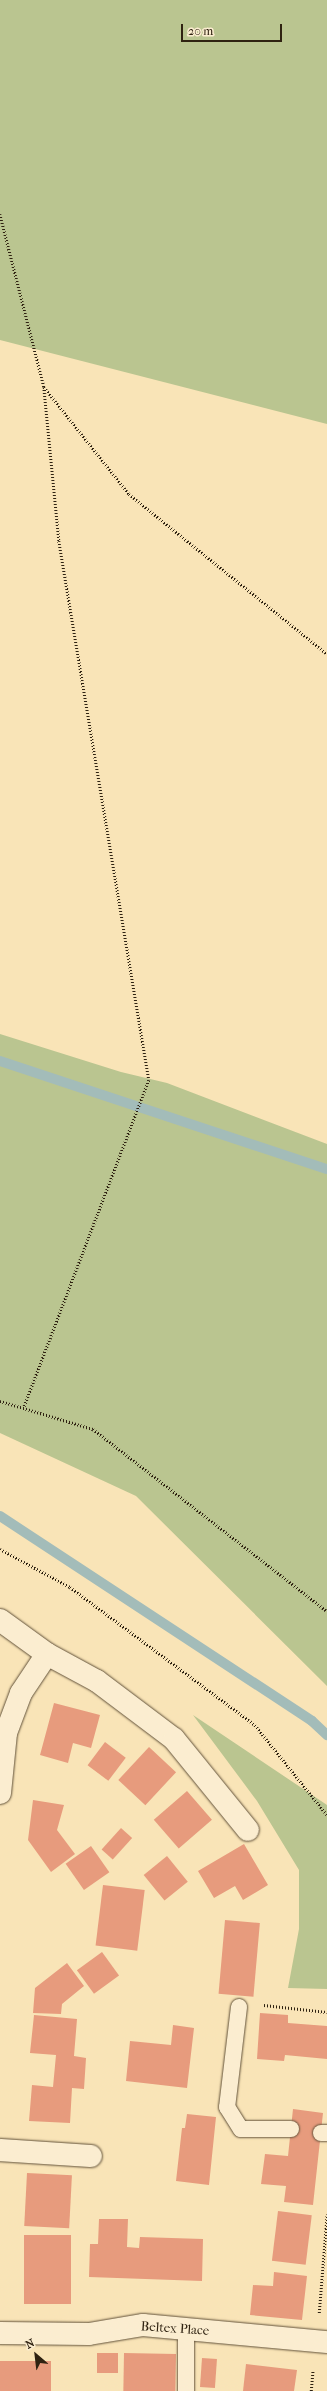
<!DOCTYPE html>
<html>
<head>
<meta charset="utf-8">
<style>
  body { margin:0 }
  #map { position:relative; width:327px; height:2391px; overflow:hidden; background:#f9e4b7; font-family:"IM FELL French Canon",serif }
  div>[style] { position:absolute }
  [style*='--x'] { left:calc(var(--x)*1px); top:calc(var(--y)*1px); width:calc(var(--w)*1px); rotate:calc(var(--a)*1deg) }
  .green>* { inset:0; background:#bac590 }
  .stream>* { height:10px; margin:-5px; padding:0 5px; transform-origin:5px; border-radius:5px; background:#a3bcb9 }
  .building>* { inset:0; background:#e79b7d; transform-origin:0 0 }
  .path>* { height:2.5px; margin-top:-1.25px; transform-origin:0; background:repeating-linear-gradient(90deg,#2f2211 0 1px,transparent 0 3px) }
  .roads { filter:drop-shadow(0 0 1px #62523a) drop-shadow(0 0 1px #62523a) }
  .service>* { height:16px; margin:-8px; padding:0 8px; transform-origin:8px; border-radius:8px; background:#fbedd0 }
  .minor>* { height:22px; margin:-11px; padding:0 11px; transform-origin:11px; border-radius:11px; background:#fbedd0 }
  span { translate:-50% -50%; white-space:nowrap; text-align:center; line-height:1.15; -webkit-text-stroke:4px #fbedd0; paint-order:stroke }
  .street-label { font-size:13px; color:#2f2211 }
  .north { position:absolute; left:16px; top:2335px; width:40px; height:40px; -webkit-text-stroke:3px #fbedd0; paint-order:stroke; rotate:332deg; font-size:11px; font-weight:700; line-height:16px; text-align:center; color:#2f2211 }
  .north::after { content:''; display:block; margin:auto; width:14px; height:18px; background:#2f2211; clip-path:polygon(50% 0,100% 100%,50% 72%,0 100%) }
  .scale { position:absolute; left:181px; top:24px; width:101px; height:18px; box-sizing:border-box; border:2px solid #2f2211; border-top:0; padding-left:5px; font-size:12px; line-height:14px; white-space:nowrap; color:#2f2211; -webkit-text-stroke:3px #fbedd0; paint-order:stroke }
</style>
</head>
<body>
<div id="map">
  <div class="green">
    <div style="clip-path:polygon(0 0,327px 0,327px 424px,0 340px)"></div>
    <div style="clip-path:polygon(0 1034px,121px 1072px,167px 1083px,327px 1144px,327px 1686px,136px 1496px,0 1433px)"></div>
    <div style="clip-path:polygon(193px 1715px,327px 1805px,327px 1989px,288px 1988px,299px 1929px,299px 1870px,257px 1801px)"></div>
  </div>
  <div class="stream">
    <div style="--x:0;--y:1061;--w:344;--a:18.3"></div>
    <div style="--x:0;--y:1516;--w:373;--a:33.3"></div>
    <div style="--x:312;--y:1721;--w:21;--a:43"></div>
  </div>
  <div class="building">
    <div style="clip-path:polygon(54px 1703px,100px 1715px,91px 1748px,73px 1743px,68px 1763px,40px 1755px)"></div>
    <div style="left:105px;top:1742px;width:26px;height:29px;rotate:37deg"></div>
    <div style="left:149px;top:1747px;width:37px;height:45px;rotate:43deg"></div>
    <div style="left:187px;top:1791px;width:38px;height:44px;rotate:49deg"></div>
    <div style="clip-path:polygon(33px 1800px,64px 1805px,57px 1830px,75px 1854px,51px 1872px,28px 1840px)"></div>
    <div style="left:121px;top:1828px;width:15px;height:29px;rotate:42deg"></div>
    <div style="clip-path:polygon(244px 1844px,268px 1885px,243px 1900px,235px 1886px,214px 1898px,198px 1871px)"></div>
    <div style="left:91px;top:1846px;width:32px;height:31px;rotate:55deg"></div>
    <div style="left:167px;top:1856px;width:33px;height:30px;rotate:51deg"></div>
    <div style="left:103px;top:1885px;width:42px;height:61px;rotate:7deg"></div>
    <div style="left:225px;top:1920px;width:35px;height:74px;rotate:5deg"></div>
    <div style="left:102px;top:1952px;width:29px;height:31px;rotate:54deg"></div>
    <div style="clip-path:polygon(67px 1963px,84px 1986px,62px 2004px,61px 2014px,33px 2013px,35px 1988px)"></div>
    <div style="clip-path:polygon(260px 2013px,288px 2015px,288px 2023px,327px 2026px,327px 2059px,285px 2055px,284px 2061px,257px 2059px)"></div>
    <div style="clip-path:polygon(34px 2015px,77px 2019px,74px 2056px,86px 2058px,84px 2089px,72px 2088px,70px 2123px,29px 2121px,32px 2085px,53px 2087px,56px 2055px,30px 2053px)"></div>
    <div style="clip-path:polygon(173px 2025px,194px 2028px,187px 2088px,126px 2081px,130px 2041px,171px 2045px)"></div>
    <div style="clip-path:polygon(293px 2109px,323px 2113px,313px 2205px,284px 2202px,286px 2186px,261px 2184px,265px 2154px,288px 2156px)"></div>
    <div style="clip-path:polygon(187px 2114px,216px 2117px,209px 2185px,176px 2181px,182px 2128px,185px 2128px)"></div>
    <div style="left:27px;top:2173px;width:45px;height:53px;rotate:3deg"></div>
    <div style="left:278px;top:2211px;width:34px;height:50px;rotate:7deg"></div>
    <div style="clip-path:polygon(99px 2219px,128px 2219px,127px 2247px,139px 2248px,140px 2237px,203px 2239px,202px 2281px,89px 2277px,90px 2244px,98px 2244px)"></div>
    <div style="left:24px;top:2235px;width:47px;height:69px"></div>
    <div style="clip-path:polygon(274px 2272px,307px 2276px,302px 2320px,250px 2315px,253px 2285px,273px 2286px)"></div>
    <div style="left:97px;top:2353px;width:21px;height:20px"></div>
    <div style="left:124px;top:2353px;width:52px;height:38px;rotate:1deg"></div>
    <div style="left:202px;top:2358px;width:15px;height:29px;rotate:4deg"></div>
    <div style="left:0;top:2361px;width:51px;height:30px"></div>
    <div style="clip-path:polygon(246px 2364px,297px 2370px,294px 2391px,243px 2391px)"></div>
  </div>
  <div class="path">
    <div style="--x:0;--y:214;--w:179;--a:75.7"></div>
    <div style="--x:44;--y:387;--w:155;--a:84.4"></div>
    <div style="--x:59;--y:541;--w:546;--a:80.52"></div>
    <div style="--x:149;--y:1080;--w:350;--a:110.9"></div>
    <div style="--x:44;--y:387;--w:137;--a:51.5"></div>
    <div style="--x:129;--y:494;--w:255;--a:38.9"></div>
    <div style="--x:0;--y:1401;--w:97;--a:16.8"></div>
    <div style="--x:93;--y:1429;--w:296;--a:37.9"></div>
    <div style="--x:0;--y:1549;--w:80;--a:28.5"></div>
    <div style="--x:70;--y:1587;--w:231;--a:36.7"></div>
    <div style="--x:255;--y:1725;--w:115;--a:51.3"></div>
    <div style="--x:264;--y:2005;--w:63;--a:6.3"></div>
    <div style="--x:319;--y:2313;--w:99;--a:-85.4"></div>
    <div style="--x:311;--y:2391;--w:21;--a:-85"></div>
  </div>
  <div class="roads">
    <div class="service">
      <div style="--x:239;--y:2007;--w:101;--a:96.8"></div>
      <div style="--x:227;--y:2107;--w:26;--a:58"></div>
      <div style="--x:241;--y:2129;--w:50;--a:0"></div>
      <div style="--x:321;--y:2133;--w:6;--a:0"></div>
      <div style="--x:186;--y:2329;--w:62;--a:90"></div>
    </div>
    <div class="minor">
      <div style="--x:0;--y:1620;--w:58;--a:35.9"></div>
      <div style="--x:47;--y:1654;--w:57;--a:28.4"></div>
      <div style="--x:97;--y:1681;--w:96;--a:37"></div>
      <div style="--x:174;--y:1739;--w:117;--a:50.9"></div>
      <div style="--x:0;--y:1793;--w:60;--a:-84.3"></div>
      <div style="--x:6;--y:1733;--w:43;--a:-69.4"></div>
      <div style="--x:21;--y:1693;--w:47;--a:-56.3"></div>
      <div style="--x:0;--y:2150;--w:91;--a:3.8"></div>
      <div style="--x:0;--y:2333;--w:89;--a:0.6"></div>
      <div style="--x:89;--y:2334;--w:55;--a:-9.5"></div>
      <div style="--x:143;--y:2325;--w:185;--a:5.3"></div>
    </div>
  </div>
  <div class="street-label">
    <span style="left:175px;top:2329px;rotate:4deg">Beltex Place</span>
  </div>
  <div class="north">N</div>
  <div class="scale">20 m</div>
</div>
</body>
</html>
